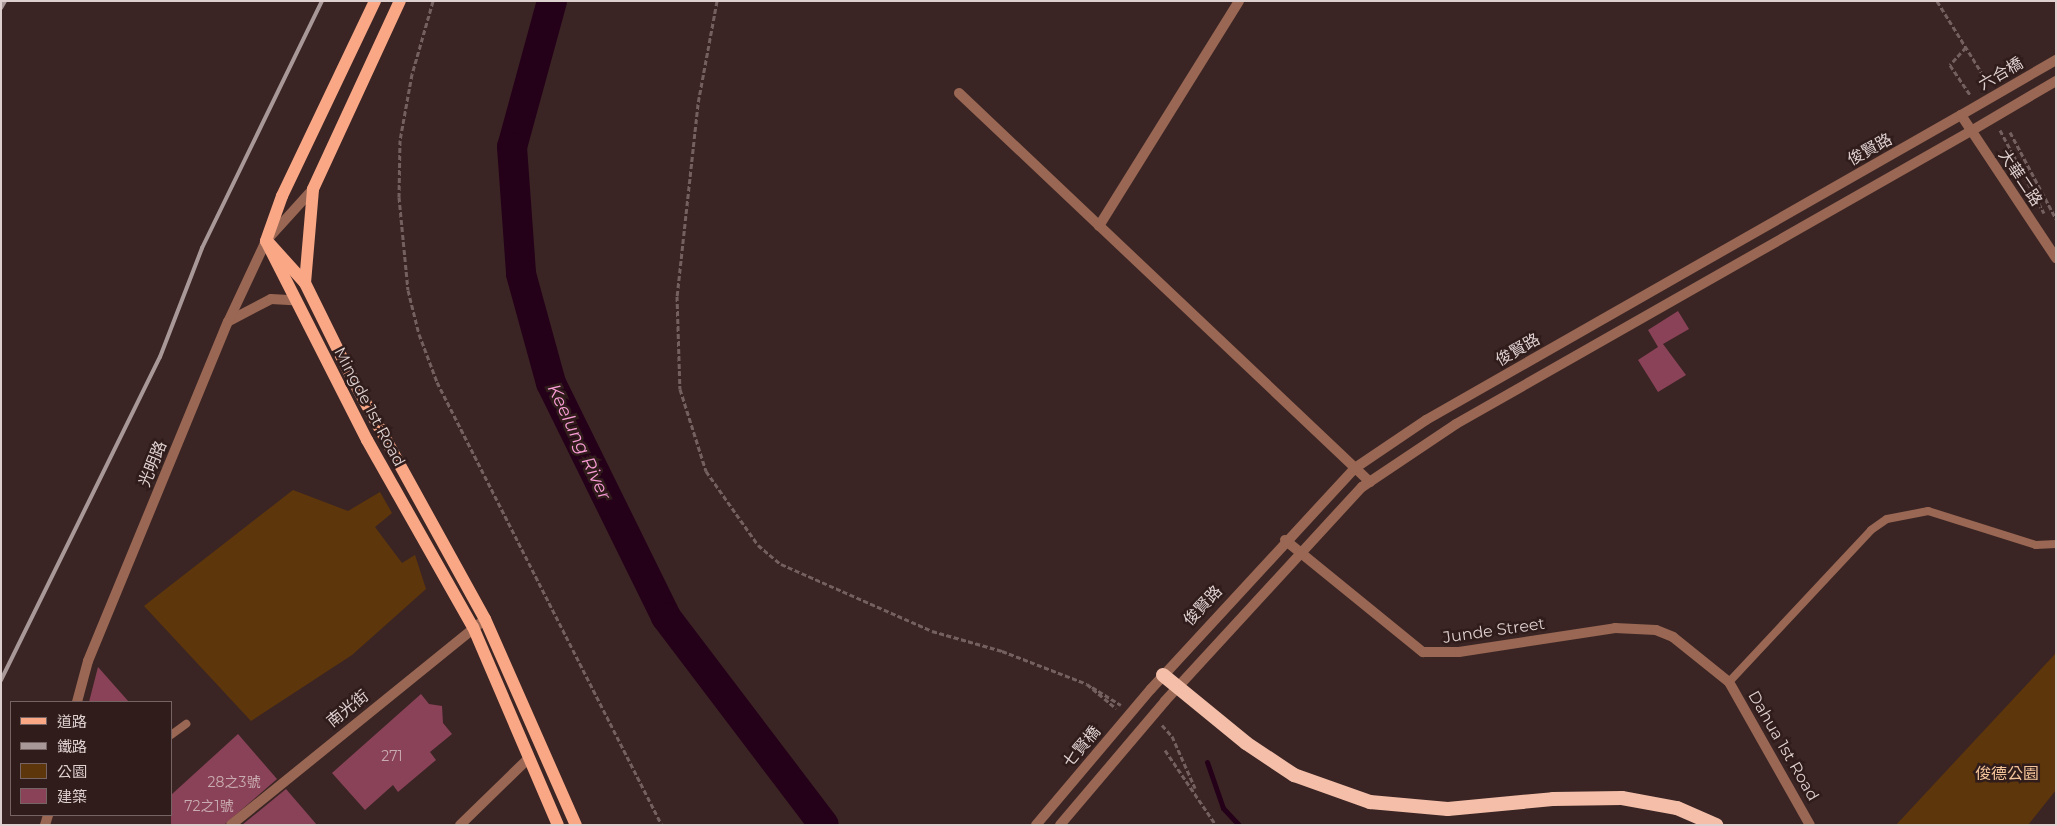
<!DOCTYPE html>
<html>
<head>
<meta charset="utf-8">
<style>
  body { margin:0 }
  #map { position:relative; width:2057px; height:826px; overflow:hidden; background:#3a2524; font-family:Montserrat,"Noto Sans TC",sans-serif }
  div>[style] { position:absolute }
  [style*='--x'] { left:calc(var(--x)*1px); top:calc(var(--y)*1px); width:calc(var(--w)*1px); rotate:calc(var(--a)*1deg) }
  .green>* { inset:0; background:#5e360b }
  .stream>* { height:5px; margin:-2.5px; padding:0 2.5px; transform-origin:2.5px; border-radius:2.5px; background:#250019 }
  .river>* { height:30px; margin:-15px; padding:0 15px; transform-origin:15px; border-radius:15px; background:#250019 }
  .building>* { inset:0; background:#8a4258 }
  .path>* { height:3px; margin-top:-1.5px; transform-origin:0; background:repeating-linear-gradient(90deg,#73605f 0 5px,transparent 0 7.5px) }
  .service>* { height:8px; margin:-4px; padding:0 4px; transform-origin:4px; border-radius:4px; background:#996753 }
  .minor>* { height:10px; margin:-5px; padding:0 5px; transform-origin:5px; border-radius:5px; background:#996753 }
  .tertiary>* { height:10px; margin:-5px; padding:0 5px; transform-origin:5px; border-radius:5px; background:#996753 }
  .primary>* { height:12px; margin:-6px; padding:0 6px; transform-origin:6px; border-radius:6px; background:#faa786 }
  .trunk>* { height:14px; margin:-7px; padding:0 7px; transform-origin:7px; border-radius:7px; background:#f4bea8 }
  .rail>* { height:4px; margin:-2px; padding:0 2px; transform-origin:2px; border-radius:2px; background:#a89897 }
  .tertiary-bridge>* { height:10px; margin:-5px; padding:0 5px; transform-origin:5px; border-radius:5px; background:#996753 }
  span { translate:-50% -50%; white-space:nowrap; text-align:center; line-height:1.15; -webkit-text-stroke:5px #2f1c1b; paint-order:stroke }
  .number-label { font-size:14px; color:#c9acb1 }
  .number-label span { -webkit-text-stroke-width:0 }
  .street-label { font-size:16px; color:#ded0cf }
  .park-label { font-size:16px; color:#f4c49a }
  .water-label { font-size:18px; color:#f99cd5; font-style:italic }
  .frame { position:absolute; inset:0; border:2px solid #ded0cf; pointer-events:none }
  .legend { position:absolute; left:10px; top:701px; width:162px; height:115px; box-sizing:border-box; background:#2f1c1b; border:1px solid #756463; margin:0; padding:6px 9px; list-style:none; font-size:15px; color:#ded0cf }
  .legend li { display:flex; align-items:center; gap:10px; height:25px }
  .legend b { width:25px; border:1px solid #756463 }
</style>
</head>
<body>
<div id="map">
  <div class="green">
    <div style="clip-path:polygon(293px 490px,348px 511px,380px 492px,392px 513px,375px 527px,402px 563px,415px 555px,426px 589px,352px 655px,251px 721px,144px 606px)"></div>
    <div style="clip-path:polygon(2056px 653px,2056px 790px,2028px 825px,1896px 825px)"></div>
  </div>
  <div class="stream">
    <div style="--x:1207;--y:762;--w:49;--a:70.8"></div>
    <div style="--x:1223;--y:808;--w:23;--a:47"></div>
  </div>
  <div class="river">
    <div style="--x:552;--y:1;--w:151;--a:105.3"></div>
    <div style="--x:512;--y:147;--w:127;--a:85.9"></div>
    <div style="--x:521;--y:274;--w:113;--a:74.6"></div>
    <div style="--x:551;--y:383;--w:261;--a:63.8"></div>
    <div style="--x:666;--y:617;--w:261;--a:52.8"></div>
  </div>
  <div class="building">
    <div style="clip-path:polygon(1678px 311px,1689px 329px,1663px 344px,1686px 375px,1658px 392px,1638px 360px,1658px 347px,1648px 330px)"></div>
    <div style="clip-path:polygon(98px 667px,129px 702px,89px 702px)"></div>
    <div style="clip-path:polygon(421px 694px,429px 704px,442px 706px,443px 723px,452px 734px,430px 752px,436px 760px,398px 792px,393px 785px,365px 810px,332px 773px)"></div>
    <div style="clip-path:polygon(238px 734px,277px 779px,224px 825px,171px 825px,171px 795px)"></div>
    <div style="clip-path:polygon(286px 789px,317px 825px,242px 825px)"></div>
  </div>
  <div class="path">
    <div style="--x:433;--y:1;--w:76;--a:106"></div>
    <div style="--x:412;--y:74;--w:67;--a:100.3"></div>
    <div style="--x:400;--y:140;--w:57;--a:91"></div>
    <div style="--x:399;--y:197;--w:93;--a:84.5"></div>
    <div style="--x:408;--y:290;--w:45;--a:76"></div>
    <div style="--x:419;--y:334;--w:51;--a:69.4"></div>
    <div style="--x:437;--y:382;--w:497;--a:63.1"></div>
    <div style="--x:717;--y:1;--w:105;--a:100.5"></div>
    <div style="--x:698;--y:104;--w:193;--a:96.2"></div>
    <div style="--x:677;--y:296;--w:93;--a:88.2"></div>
    <div style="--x:680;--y:389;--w:86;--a:72.4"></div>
    <div style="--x:706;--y:471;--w:90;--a:54.9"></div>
    <div style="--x:758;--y:545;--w:30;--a:40"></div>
    <div style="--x:781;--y:564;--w:165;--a:23.9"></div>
    <div style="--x:932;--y:631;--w:73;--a:15.9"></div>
    <div style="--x:1002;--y:651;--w:91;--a:21.2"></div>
    <div style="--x:1087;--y:684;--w:38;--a:40"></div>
    <div style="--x:1937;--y:1;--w:91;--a:58.1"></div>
    <div style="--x:1966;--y:47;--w:24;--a:132"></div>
    <div style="--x:1950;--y:65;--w:37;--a:56"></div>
    <div style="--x:2000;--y:130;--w:94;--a:62.1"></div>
    <div style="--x:2010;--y:132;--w:98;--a:62.1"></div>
    <div style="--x:1092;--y:687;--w:34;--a:32"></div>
    <div style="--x:1162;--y:725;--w:15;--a:48"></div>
    <div style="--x:1172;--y:736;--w:57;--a:66.1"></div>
    <div style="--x:1165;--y:750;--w:91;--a:55.8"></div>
  </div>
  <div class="service">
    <div style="--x:1729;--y:682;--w:208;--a:-46.9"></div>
    <div style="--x:1871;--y:530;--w:19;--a:-35"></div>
    <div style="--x:1887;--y:519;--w:42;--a:-11"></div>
    <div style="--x:1928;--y:511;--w:113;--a:17.5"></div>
    <div style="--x:2036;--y:545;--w:20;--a:-3"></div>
    <div style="--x:171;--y:735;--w:19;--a:-36"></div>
  </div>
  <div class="minor">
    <div style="--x:959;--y:93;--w:566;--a:43.42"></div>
    <div style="--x:1099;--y:226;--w:265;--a:-58.1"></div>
    <div style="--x:1285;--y:540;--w:178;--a:39.1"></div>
    <div style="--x:1423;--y:652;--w:36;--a:0"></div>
    <div style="--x:1459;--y:652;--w:158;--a:-8.7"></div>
    <div style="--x:1615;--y:628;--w:41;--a:2.8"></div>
    <div style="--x:1656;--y:630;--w:18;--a:22"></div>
    <div style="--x:1673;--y:637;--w:72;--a:38.8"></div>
    <div style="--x:1729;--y:682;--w:164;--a:60.5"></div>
    <div style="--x:231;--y:825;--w:327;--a:-39"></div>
    <div style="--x:460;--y:825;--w:96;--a:-44.2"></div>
  </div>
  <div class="tertiary">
    <div style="--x:229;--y:321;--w:47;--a:-27.6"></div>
    <div style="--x:271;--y:299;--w:22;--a:3"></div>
    <div style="--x:1151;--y:689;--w:301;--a:-47.3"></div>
    <div style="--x:1355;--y:468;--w:86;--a:-34.1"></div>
    <div style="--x:1426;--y:420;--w:616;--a:-29.69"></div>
    <div style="--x:1961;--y:115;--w:172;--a:56.4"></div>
    <div style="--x:1165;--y:701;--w:291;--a:-47.4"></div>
    <div style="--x:1362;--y:487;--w:113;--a:-33.8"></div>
    <div style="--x:1456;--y:424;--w:593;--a:-29.64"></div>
    <div style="--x:77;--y:702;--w:42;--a:-75"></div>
    <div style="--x:88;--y:661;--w:367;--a:-67.6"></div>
    <div style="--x:228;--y:322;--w:89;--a:-64.9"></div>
    <div style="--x:266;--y:241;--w:70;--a:-47.9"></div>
    <div style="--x:45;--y:825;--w:10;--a:-73"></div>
  </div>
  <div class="primary">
    <div style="--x:375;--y:1;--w:216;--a:115.5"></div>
    <div style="--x:282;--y:196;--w:48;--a:109.6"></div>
    <div style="--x:266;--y:241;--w:223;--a:63.1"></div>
    <div style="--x:367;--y:440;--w:215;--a:60.5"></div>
    <div style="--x:473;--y:627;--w:215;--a:66.8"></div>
    <div style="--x:269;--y:243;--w:54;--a:48"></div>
    <div style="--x:305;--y:283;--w:108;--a:63.7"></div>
    <div style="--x:353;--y:380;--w:273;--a:61.1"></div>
    <div style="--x:485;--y:619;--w:225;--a:66.2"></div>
    <div style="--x:305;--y:283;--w:94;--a:-85.1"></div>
    <div style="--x:313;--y:189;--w:207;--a:-65.2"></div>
  </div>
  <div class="trunk">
    <div style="--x:1163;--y:675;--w:107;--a:39.3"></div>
    <div style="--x:1246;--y:743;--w:58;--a:33.7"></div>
    <div style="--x:1294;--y:775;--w:81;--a:19.6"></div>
    <div style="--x:1370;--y:802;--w:78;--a:5.1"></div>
    <div style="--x:1448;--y:809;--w:105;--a:-5.4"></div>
    <div style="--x:1553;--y:799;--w:69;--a:-0.8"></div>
    <div style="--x:1622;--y:798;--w:56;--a:10.3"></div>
    <div style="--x:1677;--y:808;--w:43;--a:23.6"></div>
  </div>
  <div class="rail">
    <div style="--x:1;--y:8;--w:8;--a:-60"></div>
    <div style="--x:1;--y:680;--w:360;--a:-63.8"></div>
    <div style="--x:160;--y:357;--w:117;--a:-68.9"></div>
    <div style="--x:202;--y:248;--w:275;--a:-64.1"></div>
  </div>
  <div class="tertiary-bridge">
    <div style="--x:1961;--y:115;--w:110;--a:-30.1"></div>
    <div style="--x:1971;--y:131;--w:99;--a:-30.5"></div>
    <div style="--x:1036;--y:825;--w:178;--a:-49.8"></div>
    <div style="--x:1060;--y:825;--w:162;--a:-49.7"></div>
  </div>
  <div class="number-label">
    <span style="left:392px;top:756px">271</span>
    <span style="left:234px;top:782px">28之3號</span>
    <span style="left:209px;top:806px">72之1號</span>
  </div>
  <div class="street-label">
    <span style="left:2001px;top:74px;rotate:-30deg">六合橋</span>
    <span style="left:1870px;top:150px;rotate:-29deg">俊賢路</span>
    <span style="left:2020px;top:178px;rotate:56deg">大華二路</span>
    <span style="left:1518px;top:350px;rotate:-30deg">俊賢路</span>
    <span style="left:369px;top:407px;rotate:62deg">Mingde 1st Road</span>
    <span style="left:153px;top:464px;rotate:-68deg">光明路</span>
    <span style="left:1203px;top:606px;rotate:-47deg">俊賢路</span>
    <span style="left:1494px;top:631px;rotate:-8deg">Junde Street</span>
    <span style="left:348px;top:709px;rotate:-39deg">南光街</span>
    <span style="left:1783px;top:746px;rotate:60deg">Dahua 1st Road</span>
    <span style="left:1082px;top:747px;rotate:-50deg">七賢橋</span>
  </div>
  <div class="park-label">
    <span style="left:2007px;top:774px">俊德公園</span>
  </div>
  <div class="water-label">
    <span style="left:579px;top:442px;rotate:65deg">Keelung River</span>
  </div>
  <div class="frame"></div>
  <ul class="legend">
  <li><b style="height:6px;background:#faa786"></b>道路</li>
  <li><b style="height:6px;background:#a89897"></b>鐵路</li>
  <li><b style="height:14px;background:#5e360b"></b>公園</li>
  <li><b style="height:14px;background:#8a4258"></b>建築</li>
  </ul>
</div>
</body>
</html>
